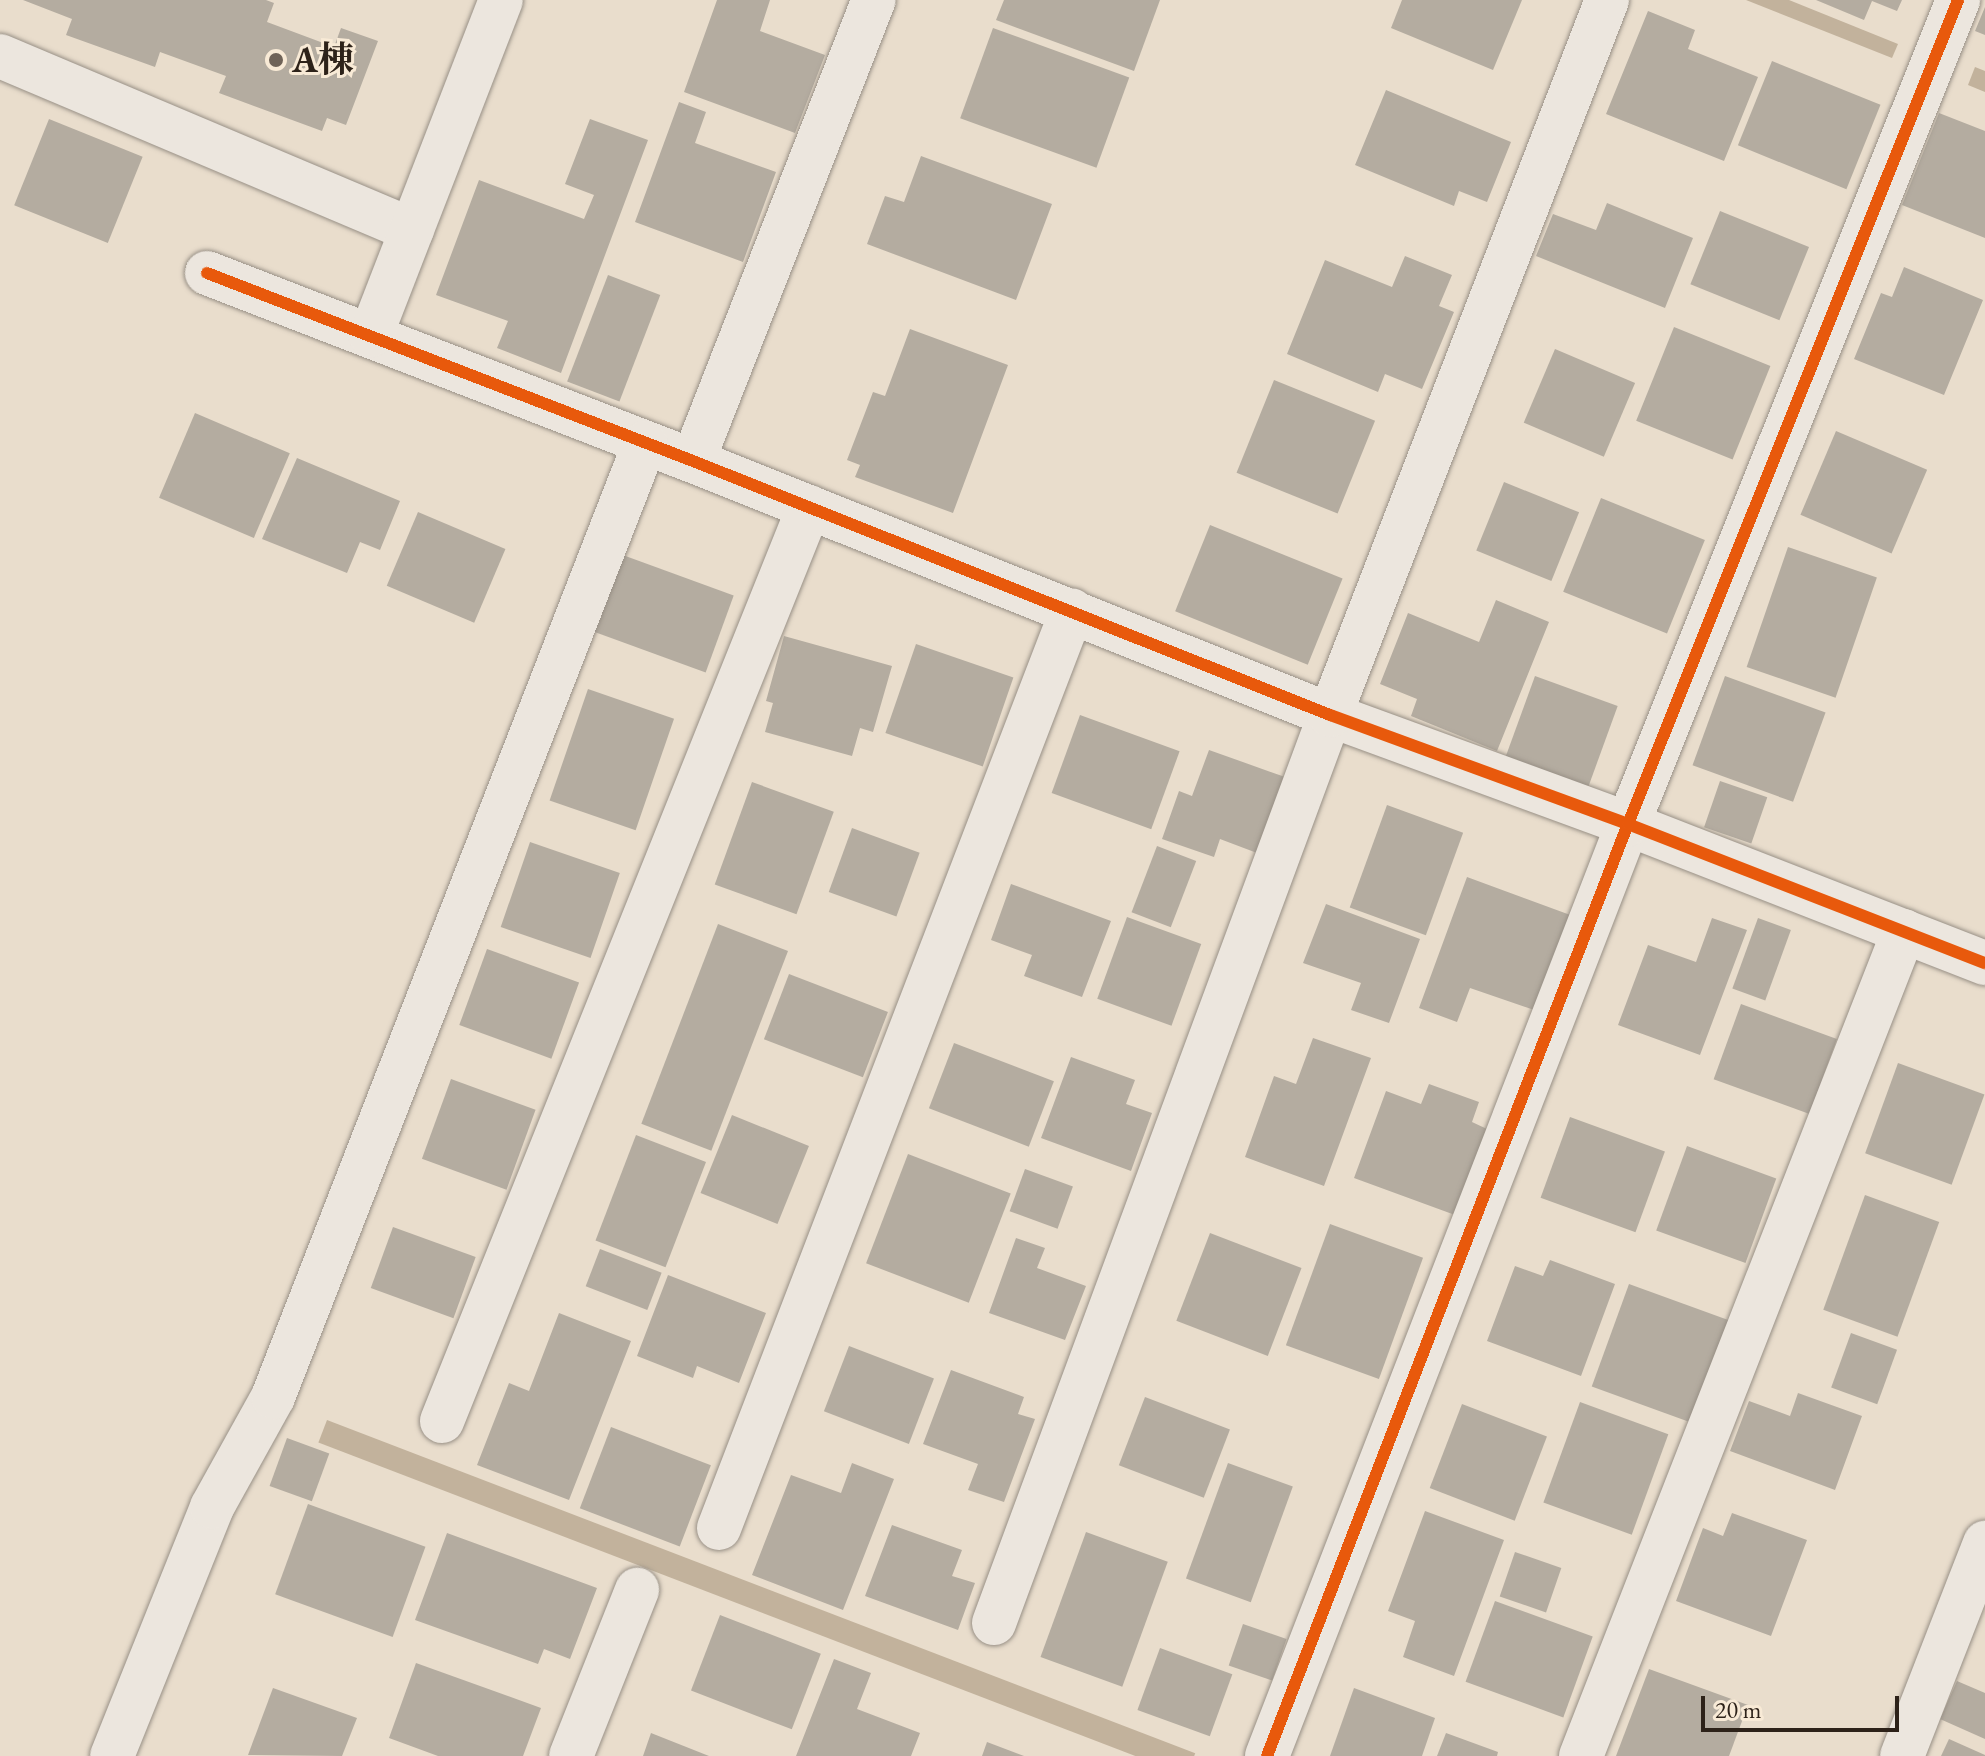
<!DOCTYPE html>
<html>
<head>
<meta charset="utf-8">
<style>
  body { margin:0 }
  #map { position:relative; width:1985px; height:1756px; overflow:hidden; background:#e9ddcc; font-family:"EB Garamond","Noto Serif JP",serif }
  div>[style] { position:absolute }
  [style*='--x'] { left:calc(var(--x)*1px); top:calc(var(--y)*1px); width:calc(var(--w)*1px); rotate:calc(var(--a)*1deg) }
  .water>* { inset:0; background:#c2b29c; transform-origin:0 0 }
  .building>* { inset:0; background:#b4aca0; transform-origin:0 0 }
  .roads { filter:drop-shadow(0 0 2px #989086) drop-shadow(0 0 2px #989086) }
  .minor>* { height:44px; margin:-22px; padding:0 22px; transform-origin:22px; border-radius:22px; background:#ece6de }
  .tertiary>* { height:44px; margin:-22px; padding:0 22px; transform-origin:22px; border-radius:22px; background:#ece6de }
  .cycleway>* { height:12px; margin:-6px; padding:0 6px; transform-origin:6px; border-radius:6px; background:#e8590c }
  .dots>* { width:22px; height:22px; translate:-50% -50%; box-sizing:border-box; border:4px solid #f8ead6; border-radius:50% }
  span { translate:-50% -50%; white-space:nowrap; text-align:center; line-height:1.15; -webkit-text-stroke:6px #f8ead6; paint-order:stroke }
  .poi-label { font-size:36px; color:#2d2219; font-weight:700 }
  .left { translate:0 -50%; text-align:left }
  .scale { position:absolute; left:1701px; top:1696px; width:198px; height:36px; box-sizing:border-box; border:4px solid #2d2219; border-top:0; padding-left:10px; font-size:24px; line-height:28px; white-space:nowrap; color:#2d2219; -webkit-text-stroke:6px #f8ead6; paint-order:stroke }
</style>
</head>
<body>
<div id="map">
  <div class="water">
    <div style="clip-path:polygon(1746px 0,1789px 0,1898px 44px,1892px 58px)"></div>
    <div style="clip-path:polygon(1975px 67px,1985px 71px,1985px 92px,1968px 85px)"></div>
    <div style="left:327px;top:1420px;width:930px;height:24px;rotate:21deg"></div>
  </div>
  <div class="building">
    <div style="clip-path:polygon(23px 0,266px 0,274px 3px,267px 22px,334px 47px,341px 28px,378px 41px,346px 125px,327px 118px,322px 131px,219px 93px,226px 76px,160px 52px,155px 67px,66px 35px,72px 19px)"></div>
    <div style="clip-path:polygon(717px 0,770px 0,760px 31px,825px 55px,795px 133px,684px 92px)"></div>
    <div style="clip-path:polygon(1004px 0,1160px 0,1134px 71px,996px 20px)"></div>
    <div style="clip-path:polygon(1402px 0,1522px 0,1493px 70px,1391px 28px)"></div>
    <div style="clip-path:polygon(1816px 0,1902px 0,1897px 11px,1872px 1px,1864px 20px)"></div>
    <div style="clip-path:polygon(1985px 7px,1985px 35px,1975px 31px)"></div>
    <div style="clip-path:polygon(1648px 11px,1695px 30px,1688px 49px,1758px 77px,1724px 161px,1606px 114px)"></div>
    <div style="left:993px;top:28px;width:145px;height:96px;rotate:20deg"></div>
    <div style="left:1772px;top:61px;width:117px;height:91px;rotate:22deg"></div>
    <div style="clip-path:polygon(1386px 90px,1511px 142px,1487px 202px,1459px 191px,1454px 206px,1355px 165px)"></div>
    <div style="clip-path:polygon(679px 102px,706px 112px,695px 143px,776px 172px,743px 262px,635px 222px)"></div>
    <div style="clip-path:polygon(1939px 113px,1985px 131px,1985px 238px,1902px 205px)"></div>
    <div style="left:49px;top:119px;width:101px;height:93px;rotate:22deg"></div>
    <div style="clip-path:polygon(590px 119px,648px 140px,561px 373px,497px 348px,508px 321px,436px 295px,479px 180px,584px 219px,594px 195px,565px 184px)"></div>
    <div style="clip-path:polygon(921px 156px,1052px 204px,1016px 300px,867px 244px,885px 196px,904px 202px)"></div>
    <div style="clip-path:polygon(1607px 203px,1693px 238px,1665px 308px,1536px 256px,1553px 214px,1596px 230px)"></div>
    <div style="left:1720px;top:211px;width:96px;height:79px;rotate:22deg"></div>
    <div style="clip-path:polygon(1405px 256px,1452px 275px,1439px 306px,1454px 312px,1422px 389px,1385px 374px,1378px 392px,1287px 354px,1325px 260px,1392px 287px)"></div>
    <div style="clip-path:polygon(1904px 267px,1983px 300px,1944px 395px,1854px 359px,1881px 293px,1892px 297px)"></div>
    <div style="left:608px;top:275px;width:56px;height:114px;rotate:21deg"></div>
    <div style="left:1674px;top:327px;width:104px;height:101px;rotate:22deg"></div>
    <div style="clip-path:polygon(910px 329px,1008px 365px,953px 513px,855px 477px,860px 465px,847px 460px,873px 392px,885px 396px)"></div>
    <div style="left:1555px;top:349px;width:87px;height:80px;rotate:23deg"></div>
    <div style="left:1274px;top:380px;width:109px;height:100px;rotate:22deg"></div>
    <div style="left:195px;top:413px;width:103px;height:92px;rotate:23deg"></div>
    <div style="left:1836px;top:431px;width:99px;height:91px;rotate:23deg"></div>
    <div style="clip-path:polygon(297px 458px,400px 501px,380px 550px,360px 542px,347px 573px,262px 539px)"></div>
    <div style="left:1504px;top:482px;width:81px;height:74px;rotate:22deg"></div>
    <div style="left:1601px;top:498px;width:112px;height:101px;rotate:22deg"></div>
    <div style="left:418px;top:512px;width:95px;height:80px;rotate:23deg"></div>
    <div style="left:1210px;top:525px;width:143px;height:93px;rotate:22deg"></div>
    <div style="left:1788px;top:547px;width:94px;height:127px;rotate:19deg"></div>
    <div style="left:620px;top:554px;width:121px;height:82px;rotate:20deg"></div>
    <div style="clip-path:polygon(1496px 600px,1549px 622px,1497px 751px,1411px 716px,1417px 699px,1380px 684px,1408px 613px,1479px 642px)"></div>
    <div style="clip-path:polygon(784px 636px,892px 666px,873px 732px,860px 728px,852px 756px,765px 732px,773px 703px,766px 701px)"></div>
    <div style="left:916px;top:644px;width:103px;height:94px;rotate:19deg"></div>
    <div style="left:1535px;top:676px;width:88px;height:88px;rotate:20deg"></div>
    <div style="left:1725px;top:676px;width:107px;height:95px;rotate:20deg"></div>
    <div style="left:588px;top:689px;width:91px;height:118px;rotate:19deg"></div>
    <div style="left:1080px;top:715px;width:106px;height:83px;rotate:20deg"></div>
    <div style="clip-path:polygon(1209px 750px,1285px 777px,1257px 853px,1220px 839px,1214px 857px,1162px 839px,1179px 791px,1192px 796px)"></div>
    <div style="left:1720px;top:781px;width:50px;height:49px;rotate:19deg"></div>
    <div style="left:752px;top:782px;width:87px;height:109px;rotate:20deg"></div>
    <div style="left:1387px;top:805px;width:81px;height:109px;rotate:20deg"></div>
    <div style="left:852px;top:828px;width:72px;height:68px;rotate:20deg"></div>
    <div style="left:530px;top:842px;width:95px;height:90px;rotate:19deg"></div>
    <div style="left:1157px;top:846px;width:42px;height:71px;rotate:21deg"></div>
    <div style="clip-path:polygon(1467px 877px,1573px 916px,1537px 1011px,1470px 988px,1457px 1022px,1419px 1008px)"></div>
    <div style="clip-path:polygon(1011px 884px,1111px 921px,1082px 997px,1024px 976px,1032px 955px,991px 940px)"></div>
    <div style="clip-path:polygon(1326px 904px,1420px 939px,1389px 1023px,1351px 1010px,1361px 983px,1303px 963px)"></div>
    <div style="left:1127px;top:917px;width:79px;height:87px;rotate:20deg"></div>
    <div style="clip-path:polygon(1712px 918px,1747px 930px,1700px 1055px,1618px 1025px,1648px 945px,1696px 962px)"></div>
    <div style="left:1758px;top:918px;width:35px;height:75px;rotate:20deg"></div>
    <div style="left:718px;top:924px;width:75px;height:214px;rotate:21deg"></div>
    <div style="left:487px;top:949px;width:98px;height:81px;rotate:20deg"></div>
    <div style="left:789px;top:974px;width:106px;height:70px;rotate:21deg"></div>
    <div style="left:1741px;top:1004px;width:102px;height:80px;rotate:20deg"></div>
    <div style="clip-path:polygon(1313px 1038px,1371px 1058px,1324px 1186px,1245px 1157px,1274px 1076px,1296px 1084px)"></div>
    <div style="left:954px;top:1043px;width:107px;height:70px;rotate:21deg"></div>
    <div style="clip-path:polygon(1071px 1057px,1135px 1080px,1126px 1104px,1152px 1113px,1131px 1171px,1041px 1138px)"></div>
    <div style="left:1898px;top:1063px;width:92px;height:96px;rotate:20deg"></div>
    <div style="left:451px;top:1079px;width:90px;height:85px;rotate:20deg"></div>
    <div style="clip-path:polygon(1429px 1084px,1479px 1102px,1472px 1122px,1487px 1129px,1455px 1215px,1354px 1178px,1386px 1091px,1421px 1104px)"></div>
    <div style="left:732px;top:1115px;width:83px;height:84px;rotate:22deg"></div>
    <div style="left:1570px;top:1117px;width:101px;height:86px;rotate:20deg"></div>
    <div style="left:636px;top:1135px;width:75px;height:113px;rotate:21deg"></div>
    <div style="left:1687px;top:1146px;width:95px;height:90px;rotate:20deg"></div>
    <div style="left:908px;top:1154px;width:110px;height:117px;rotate:21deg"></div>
    <div style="left:1025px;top:1169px;width:51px;height:45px;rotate:20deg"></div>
    <div style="left:1865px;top:1195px;width:79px;height:122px;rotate:20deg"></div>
    <div style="left:1330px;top:1224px;width:99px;height:129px;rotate:20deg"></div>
    <div style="left:393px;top:1227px;width:88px;height:65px;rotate:20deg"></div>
    <div style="left:1210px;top:1233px;width:98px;height:94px;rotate:21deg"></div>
    <div style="clip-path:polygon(1016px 1238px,1045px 1248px,1037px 1268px,1086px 1286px,1065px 1340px,989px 1313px)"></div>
    <div style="left:600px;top:1249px;width:66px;height:40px;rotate:21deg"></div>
    <div style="clip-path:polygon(1550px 1260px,1615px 1284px,1581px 1376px,1487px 1341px,1515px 1266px,1543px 1276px)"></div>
    <div style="clip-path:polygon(668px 1275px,766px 1313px,739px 1383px,697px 1366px,693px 1378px,637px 1356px)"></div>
    <div style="left:1629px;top:1284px;width:107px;height:109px;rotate:20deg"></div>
    <div style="clip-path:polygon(559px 1313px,631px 1341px,569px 1500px,477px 1465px,509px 1383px,529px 1391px)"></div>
    <div style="left:1851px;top:1333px;width:49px;height:58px;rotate:20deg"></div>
    <div style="left:849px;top:1346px;width:91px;height:70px;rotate:21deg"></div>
    <div style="clip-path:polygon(951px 1370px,1024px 1397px,1018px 1414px,1035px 1419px,1004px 1502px,968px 1490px,978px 1464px,923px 1444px)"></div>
    <div style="clip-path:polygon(1798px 1393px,1862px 1416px,1835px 1490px,1730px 1451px,1749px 1401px,1790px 1416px)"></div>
    <div style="left:1145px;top:1397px;width:91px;height:73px;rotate:21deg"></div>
    <div style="left:1580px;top:1402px;width:94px;height:107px;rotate:20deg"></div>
    <div style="left:1462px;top:1404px;width:91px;height:90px;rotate:21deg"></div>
    <div style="left:611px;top:1427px;width:107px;height:87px;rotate:21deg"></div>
    <div style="left:287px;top:1438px;width:45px;height:51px;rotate:20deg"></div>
    <div style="clip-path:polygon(852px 1463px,894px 1479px,843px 1610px,752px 1575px,791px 1475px,841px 1493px)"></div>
    <div style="left:1228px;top:1463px;width:69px;height:123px;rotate:20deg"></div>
    <div style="left:308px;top:1504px;width:125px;height:96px;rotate:20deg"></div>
    <div style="clip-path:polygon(1425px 1511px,1504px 1540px,1454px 1676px,1403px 1657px,1415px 1621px,1388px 1611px)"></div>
    <div style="clip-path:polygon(1732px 1513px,1807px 1540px,1771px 1636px,1676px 1601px,1703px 1528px,1723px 1536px)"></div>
    <div style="clip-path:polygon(892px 1525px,962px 1550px,952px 1576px,975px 1583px,958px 1630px,865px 1596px)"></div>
    <div style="left:1086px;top:1532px;width:87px;height:133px;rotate:20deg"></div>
    <div style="clip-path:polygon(447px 1533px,597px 1588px,570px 1659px,544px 1649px,538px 1664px,415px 1620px)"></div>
    <div style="left:1515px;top:1552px;width:49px;height:47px;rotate:19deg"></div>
    <div style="left:1495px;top:1601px;width:104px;height:86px;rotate:20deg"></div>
    <div style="left:720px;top:1615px;width:108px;height:81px;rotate:21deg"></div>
    <div style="left:1243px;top:1624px;width:46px;height:44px;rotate:19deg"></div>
    <div style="left:1160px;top:1648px;width:77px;height:66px;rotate:20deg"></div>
    <div style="clip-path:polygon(834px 1659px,871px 1673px,857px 1709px,920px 1733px,911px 1756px,796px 1756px)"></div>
    <div style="clip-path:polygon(416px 1663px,541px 1708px,523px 1756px,438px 1756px,389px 1738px)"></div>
    <div style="clip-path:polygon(1649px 1669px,1748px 1705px,1729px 1756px,1616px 1756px)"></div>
    <div style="clip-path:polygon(1957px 1681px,1985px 1693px,1985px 1739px,1940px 1719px)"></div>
    <div style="clip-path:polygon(273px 1688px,357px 1718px,342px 1756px,248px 1755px)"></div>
    <div style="clip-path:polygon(1354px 1688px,1435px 1718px,1422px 1756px,1330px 1756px)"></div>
    <div style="clip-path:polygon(651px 1733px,709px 1756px,643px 1756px)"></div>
    <div style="clip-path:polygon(1446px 1733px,1498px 1752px,1497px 1756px,1437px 1756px)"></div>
    <div style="clip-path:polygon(1949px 1739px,1985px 1755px,1985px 1756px,1941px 1756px)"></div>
    <div style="clip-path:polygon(987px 1742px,1024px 1756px,982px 1756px)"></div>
  </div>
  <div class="roads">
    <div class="minor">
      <div style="--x:0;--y:56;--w:447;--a:22.9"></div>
      <div style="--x:207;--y:273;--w:521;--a:21.15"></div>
      <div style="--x:693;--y:461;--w:686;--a:21.74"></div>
      <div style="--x:1330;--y:715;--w:317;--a:20.1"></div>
      <div style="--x:1628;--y:824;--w:383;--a:21.3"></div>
      <div style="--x:371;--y:335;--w:359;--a:-68.8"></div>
      <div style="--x:693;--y:461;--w:495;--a:-68.6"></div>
      <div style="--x:442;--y:1421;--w:985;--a:-68.12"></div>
      <div style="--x:719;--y:1528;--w:983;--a:-68.95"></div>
      <div style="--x:994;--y:1623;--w:968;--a:-69.69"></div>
      <div style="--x:1330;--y:715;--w:767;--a:-68.82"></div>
      <div style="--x:571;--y:1756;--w:179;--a:-68.3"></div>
      <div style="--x:1267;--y:1756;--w:999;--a:-68.83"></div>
      <div style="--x:1628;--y:824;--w:888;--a:-68.17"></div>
      <div style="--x:1581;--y:1756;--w:886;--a:-68.62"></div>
      <div style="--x:1902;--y:1756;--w:229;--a:-68.7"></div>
    </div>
    <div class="tertiary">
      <div style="--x:112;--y:1756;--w:268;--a:-68.1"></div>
      <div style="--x:212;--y:1507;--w:126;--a:-61"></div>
      <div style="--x:273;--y:1397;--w:1024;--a:-68.7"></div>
    </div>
  </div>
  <div class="cycleway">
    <div style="--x:207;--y:273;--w:521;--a:21.15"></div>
    <div style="--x:693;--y:461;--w:686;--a:21.74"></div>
    <div style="--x:1330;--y:715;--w:317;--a:20.1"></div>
    <div style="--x:1628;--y:824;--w:383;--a:21.3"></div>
    <div style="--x:1267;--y:1756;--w:999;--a:-68.83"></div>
    <div style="--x:1628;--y:824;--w:888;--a:-68.17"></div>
  </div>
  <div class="dots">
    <div style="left:276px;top:60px;background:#6f6358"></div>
  </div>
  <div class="poi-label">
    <span class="left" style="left:292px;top:60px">A棟</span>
  </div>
  <div class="scale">20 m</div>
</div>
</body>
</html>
